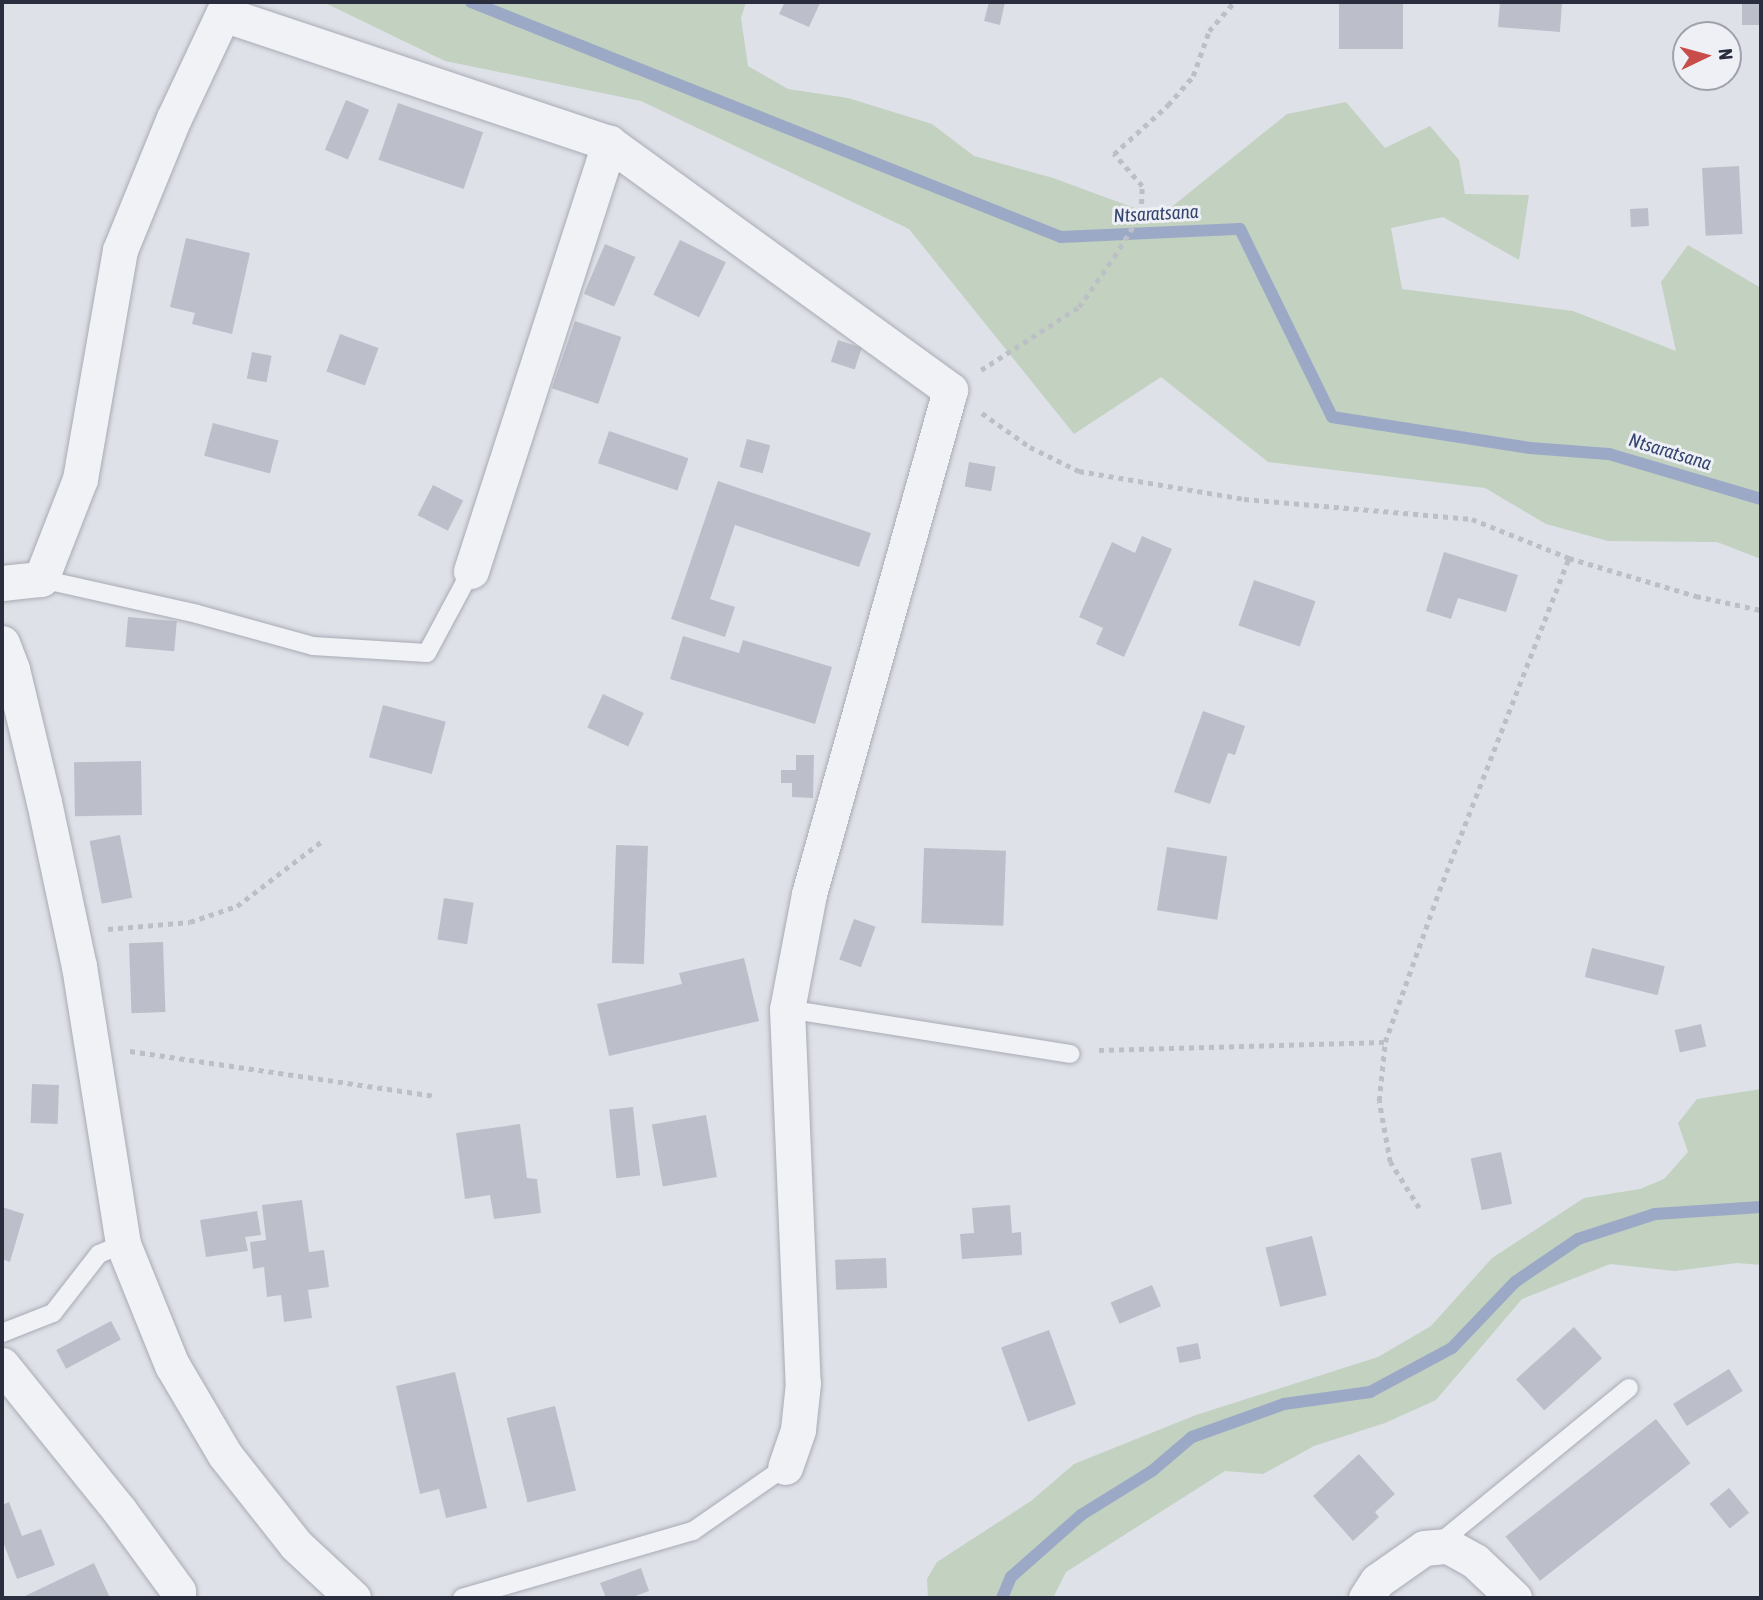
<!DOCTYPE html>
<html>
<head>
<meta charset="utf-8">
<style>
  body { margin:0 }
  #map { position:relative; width:1763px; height:1600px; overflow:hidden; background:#dfe1e8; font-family:"Asap Condensed",sans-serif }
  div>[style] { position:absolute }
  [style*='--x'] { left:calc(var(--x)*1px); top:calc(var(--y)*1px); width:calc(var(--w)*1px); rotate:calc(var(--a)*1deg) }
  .green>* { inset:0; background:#c2d1c0 }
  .stream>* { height:12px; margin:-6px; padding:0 6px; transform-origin:6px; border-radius:6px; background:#9ba9c6 }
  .building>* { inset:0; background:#bcbfca; transform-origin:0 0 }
  .path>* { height:4.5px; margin-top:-2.25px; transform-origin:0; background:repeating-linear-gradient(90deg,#bdbfc6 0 5px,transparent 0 10px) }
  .roads { filter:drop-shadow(0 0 2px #a8abb5) drop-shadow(0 0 2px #a8abb5) }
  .lane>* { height:18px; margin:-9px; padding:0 9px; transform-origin:9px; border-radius:9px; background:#f1f2f6 }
  .street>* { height:35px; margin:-17.5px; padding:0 17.5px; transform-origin:17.5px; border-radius:17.5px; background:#f1f2f6 }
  span { translate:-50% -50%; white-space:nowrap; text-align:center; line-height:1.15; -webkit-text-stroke:6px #eef0f5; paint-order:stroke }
  .water-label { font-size:19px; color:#354570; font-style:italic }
  .frame { position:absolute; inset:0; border:4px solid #292d3e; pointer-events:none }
  .north { position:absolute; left:1672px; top:21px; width:70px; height:70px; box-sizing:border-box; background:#eef0f5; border:2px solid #9fa2ac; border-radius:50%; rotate:85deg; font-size:19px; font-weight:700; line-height:28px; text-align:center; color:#292d3e }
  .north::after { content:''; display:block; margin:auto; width:24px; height:32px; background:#c84c49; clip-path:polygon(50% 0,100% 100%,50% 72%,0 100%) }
</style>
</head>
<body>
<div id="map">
  <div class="green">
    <div style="clip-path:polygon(323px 2px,746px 2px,741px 18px,748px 66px,788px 89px,848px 98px,932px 124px,974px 156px,1053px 178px,1159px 217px,1287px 114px,1346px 102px,1385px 148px,1430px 126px,1459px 160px,1465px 194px,1529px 195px,1519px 260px,1443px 217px,1391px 228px,1402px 289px,1573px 311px,1676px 351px,1661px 282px,1688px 245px,1761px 288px,1761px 559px,1717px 542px,1608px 541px,1546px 524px,1485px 488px,1268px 462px,1161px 377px,1074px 434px,909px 229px,641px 101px,445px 61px)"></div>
    <div style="clip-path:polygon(1761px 1089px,1761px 1265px,1737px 1263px,1675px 1271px,1610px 1264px,1522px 1299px,1436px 1400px,1385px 1423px,1314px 1446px,1263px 1474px,1225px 1471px,1066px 1572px,1053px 1598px,928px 1598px,927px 1579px,937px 1562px,1031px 1501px,1074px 1464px,1196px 1415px,1378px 1357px,1431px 1326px,1492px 1258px,1584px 1198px,1640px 1189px,1664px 1179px,1688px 1152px,1678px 1123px,1697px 1099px)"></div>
  </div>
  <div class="stream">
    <div style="--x:471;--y:2;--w:635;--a:21.72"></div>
    <div style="--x:1061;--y:237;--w:179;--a:-2.6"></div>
    <div style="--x:1240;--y:229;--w:209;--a:63.9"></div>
    <div style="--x:1332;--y:417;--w:200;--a:8.9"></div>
    <div style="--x:1530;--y:448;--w:79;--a:4.3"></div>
    <div style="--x:1609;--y:454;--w:159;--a:16.5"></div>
    <div style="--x:1002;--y:1598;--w:23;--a:-67"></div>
    <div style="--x:1011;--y:1577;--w:94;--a:-41.5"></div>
    <div style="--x:1081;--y:1515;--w:84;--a:-31.8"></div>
    <div style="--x:1152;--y:1471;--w:52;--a:-40.4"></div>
    <div style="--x:1192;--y:1437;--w:98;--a:-19.7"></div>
    <div style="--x:1284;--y:1404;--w:87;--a:-7.9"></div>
    <div style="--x:1370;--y:1392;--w:93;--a:-28.2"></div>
    <div style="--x:1452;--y:1348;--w:91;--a:-46.3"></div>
    <div style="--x:1515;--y:1282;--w:76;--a:-34.3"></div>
    <div style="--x:1578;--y:1239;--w:81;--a:-18"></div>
    <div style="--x:1655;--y:1214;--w:106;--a:-3.8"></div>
  </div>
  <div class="building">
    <div style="clip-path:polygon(785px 2px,817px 2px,820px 3px,809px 27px,779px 14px)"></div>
    <div style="clip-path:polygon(989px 2px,1005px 2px,1000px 25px,984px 21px)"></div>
    <div style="left:1339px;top:2px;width:64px;height:47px"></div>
    <div style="clip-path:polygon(1500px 2px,1562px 2px,1560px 32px,1498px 27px)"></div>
    <div style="left:1742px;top:2px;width:19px;height:23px"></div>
    <div style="left:346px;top:100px;width:25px;height:54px;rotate:23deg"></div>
    <div style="left:398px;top:103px;width:90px;height:60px;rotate:19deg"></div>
    <div style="left:1739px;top:166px;width:68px;height:37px;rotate:87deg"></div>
    <div style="left:1648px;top:208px;width:18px;height:18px;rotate:87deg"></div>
    <div style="clip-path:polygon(186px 238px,250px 253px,232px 334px,192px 324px,195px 313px,170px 307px)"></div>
    <div style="left:680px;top:240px;width:51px;height:61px;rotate:26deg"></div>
    <div style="left:605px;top:244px;width:33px;height:54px;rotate:23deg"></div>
    <div style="left:575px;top:321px;width:49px;height:71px;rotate:19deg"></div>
    <div style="left:340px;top:334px;width:41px;height:40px;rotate:20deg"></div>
    <div style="left:838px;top:340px;width:25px;height:23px;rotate:18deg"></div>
    <div style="left:252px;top:352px;width:20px;height:27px;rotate:11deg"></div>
    <div style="left:213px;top:423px;width:68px;height:34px;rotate:15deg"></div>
    <div style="left:609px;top:431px;width:84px;height:34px;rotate:19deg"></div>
    <div style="left:747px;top:439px;width:24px;height:29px;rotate:15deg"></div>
    <div style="left:969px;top:462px;width:27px;height:25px;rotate:10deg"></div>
    <div style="clip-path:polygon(718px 481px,871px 533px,859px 567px,735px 525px,710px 599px,735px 607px,725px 637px,671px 619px)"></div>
    <div style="left:433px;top:485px;width:34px;height:34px;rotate:27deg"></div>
    <div style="clip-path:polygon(1142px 536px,1172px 549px,1124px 657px,1096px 644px,1103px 628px,1079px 617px,1112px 542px,1135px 553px)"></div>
    <div style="clip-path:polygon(1444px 552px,1518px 575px,1506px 612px,1458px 598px,1451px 619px,1426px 611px)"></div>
    <div style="left:1254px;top:580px;width:65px;height:48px;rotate:19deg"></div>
    <div style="left:128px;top:617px;width:49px;height:30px;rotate:5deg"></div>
    <div style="clip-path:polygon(683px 636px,739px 653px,743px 640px,832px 667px,815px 724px,670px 679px)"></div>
    <div style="left:603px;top:694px;width:45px;height:37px;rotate:25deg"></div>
    <div style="left:383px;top:705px;width:65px;height:54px;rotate:15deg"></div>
    <div style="clip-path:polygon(1203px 711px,1245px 726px,1235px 755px,1228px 753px,1210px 804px,1174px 792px)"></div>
    <div style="clip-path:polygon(796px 755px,814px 755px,813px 798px,792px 797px,792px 783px,781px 783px,781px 770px,796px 770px)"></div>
    <div style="left:141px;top:761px;width:54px;height:67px;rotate:89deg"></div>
    <div style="left:120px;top:835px;width:64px;height:31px;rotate:79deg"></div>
    <div style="left:616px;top:845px;width:32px;height:118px;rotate:2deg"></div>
    <div style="left:1167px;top:847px;width:61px;height:64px;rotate:9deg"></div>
    <div style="left:924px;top:848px;width:82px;height:75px;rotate:2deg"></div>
    <div style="left:444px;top:898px;width:30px;height:42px;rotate:9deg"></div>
    <div style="left:854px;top:919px;width:23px;height:43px;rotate:20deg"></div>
    <div style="left:163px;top:942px;width:70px;height:34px;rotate:88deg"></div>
    <div style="left:1592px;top:948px;width:75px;height:30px;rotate:14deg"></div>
    <div style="clip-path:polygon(744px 958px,759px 1021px,609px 1056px,597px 1004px,682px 984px,679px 973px)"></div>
    <div style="left:1701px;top:1024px;width:23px;height:27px;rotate:77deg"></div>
    <div style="left:32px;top:1084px;width:27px;height:39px;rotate:2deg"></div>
    <div style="left:633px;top:1107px;width:69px;height:24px;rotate:84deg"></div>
    <div style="left:706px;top:1115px;width:63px;height:55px;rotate:80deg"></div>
    <div style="clip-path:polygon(520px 1124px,527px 1178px,537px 1179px,541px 1213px,494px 1219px,490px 1195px,465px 1199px,456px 1133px)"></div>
    <div style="left:1501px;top:1152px;width:53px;height:31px;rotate:78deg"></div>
    <div style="clip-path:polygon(302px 1200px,309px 1252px,324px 1250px,329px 1287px,308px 1290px,312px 1318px,284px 1322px,281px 1295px,267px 1297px,264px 1267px,253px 1269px,250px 1242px,266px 1240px,262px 1205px)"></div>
    <div style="clip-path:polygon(1010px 1205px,1012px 1233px,1021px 1232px,1022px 1255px,962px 1259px,960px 1234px,974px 1233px,972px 1208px)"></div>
    <div style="clip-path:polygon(2px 1207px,24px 1214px,10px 1262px,2px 1259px)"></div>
    <div style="clip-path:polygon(257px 1211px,261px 1235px,245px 1237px,248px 1251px,206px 1257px,200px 1220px)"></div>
    <div style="left:1312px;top:1236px;width:61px;height:48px;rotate:76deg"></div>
    <div style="left:886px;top:1258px;width:30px;height:51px;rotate:88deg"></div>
    <div style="left:1152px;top:1285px;width:23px;height:45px;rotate:67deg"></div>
    <div style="left:111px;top:1321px;width:21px;height:62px;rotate:62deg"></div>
    <div style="left:1574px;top:1327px;width:42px;height:78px;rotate:48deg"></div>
    <div style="left:1049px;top:1330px;width:79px;height:51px;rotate:70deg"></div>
    <div style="left:1198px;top:1343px;width:16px;height:22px;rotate:79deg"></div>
    <div style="left:1729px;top:1369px;width:26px;height:66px;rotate:58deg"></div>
    <div style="clip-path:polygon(455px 1372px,487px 1508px,446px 1518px,439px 1489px,420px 1494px,396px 1386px)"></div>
    <div style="left:555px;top:1406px;width:87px;height:50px;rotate:76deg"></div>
    <div style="left:1656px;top:1419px;width:56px;height:191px;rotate:52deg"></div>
    <div style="clip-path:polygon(1359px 1454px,1395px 1494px,1375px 1512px,1379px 1517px,1353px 1541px,1313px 1496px)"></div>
    <div style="left:1729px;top:1488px;width:32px;height:25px;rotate:51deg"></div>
    <div style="clip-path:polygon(9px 1502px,22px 1536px,41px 1529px,55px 1565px,17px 1579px,2px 1539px,2px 1505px)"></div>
    <div style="clip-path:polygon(94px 1563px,110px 1598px,26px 1598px,25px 1596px)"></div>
    <div style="clip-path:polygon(641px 1568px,649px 1591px,630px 1598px,606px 1598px,600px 1583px)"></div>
  </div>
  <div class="path">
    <div style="--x:981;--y:370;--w:117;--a:-32.7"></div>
    <div style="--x:1079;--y:307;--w:61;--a:-55"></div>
    <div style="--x:1114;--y:257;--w:51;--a:-57.9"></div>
    <div style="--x:1141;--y:214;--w:28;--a:-88"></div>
    <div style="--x:1142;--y:186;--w:43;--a:-131.2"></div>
    <div style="--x:1114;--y:154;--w:73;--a:-42.2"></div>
    <div style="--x:1168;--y:105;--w:38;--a:-49"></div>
    <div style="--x:1193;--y:76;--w:48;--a:-70.4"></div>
    <div style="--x:1209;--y:31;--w:38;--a:-49"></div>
    <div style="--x:982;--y:413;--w:59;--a:35.3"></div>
    <div style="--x:1030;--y:447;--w:55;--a:26.1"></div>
    <div style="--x:1079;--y:471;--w:167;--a:9.6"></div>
    <div style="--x:1244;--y:499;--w:229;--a:5"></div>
    <div style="--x:1472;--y:519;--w:105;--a:21.9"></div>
    <div style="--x:1569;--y:558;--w:133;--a:16.7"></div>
    <div style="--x:1696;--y:596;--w:66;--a:12.2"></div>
    <div style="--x:108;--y:929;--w:82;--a:-4.9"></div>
    <div style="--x:190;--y:922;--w:50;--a:-18.8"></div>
    <div style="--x:237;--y:906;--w:107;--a:-37.4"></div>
    <div style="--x:1099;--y:1050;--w:286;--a:-1.6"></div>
    <div style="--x:130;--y:1051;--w:307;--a:8.4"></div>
    <div style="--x:1419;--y:1208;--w:54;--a:-122.2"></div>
    <div style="--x:1390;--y:1162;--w:62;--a:-100.2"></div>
    <div style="--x:1379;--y:1101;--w:59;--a:-84.2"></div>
    <div style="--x:1385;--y:1042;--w:160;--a:-70.3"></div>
    <div style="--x:1439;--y:891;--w:357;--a:-68.7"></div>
  </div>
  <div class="roads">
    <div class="lane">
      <div style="--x:41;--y:579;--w:160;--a:12.6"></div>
      <div style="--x:197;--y:614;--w:120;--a:15.4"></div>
      <div style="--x:313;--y:646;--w:114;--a:3.5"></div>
      <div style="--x:427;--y:653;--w:93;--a:-61.8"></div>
      <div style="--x:787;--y:1009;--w:287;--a:9"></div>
      <div style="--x:2;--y:1333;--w:55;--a:-21.4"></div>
      <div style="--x:53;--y:1313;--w:75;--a:-52.1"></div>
      <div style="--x:99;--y:1254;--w:26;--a:-23"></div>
      <div style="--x:1437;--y:1545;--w:248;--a:-39.3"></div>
      <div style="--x:462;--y:1598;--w:241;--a:-16.2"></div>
      <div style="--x:693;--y:1531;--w:112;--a:-34.8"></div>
    </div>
    <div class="street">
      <div style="--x:471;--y:571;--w:450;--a:-72.1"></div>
      <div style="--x:2;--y:583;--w:39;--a:-6"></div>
      <div style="--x:41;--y:579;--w:107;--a:-68.7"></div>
      <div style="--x:80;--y:479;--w:232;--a:-80.1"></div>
      <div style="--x:120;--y:250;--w:143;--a:-67.8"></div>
      <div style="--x:174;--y:118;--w:115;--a:-64.8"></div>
      <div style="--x:223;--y:14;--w:407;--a:18.5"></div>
      <div style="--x:609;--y:143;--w:421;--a:35.9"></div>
      <div style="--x:950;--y:390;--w:523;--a:105.63"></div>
      <div style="--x:809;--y:894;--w:117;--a:100.8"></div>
      <div style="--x:787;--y:1009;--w:374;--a:87.6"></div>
      <div style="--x:803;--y:1383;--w:47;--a:96.1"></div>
      <div style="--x:798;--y:1430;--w:39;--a:109"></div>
      <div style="--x:2;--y:643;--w:28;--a:69"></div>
      <div style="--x:12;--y:669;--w:137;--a:76.5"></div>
      <div style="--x:44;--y:802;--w:168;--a:78"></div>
      <div style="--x:79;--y:966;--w:281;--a:81"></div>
      <div style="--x:123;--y:1244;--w:131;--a:68"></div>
      <div style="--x:172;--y:1365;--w:104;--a:59.5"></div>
      <div style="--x:225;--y:1455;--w:115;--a:51.7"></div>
      <div style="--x:296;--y:1545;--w:78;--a:42.9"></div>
      <div style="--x:2;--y:1365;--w:186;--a:51.1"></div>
      <div style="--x:119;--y:1510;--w:100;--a:53.9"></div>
      <div style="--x:178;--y:1591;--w:7;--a:90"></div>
      <div style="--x:1366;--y:1598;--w:20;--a:-57"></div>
      <div style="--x:1377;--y:1581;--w:57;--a:-35.1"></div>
      <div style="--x:1424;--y:1548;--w:24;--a:-5"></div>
      <div style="--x:1448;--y:1546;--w:31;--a:29"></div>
      <div style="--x:1475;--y:1561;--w:54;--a:43.5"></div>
    </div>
  </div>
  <div class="water-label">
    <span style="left:1156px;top:214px;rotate:-3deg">Ntsaratsana</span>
    <span style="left:1670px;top:452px;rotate:17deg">Ntsaratsana</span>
  </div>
  <div class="frame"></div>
  <div class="north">N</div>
</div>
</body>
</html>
